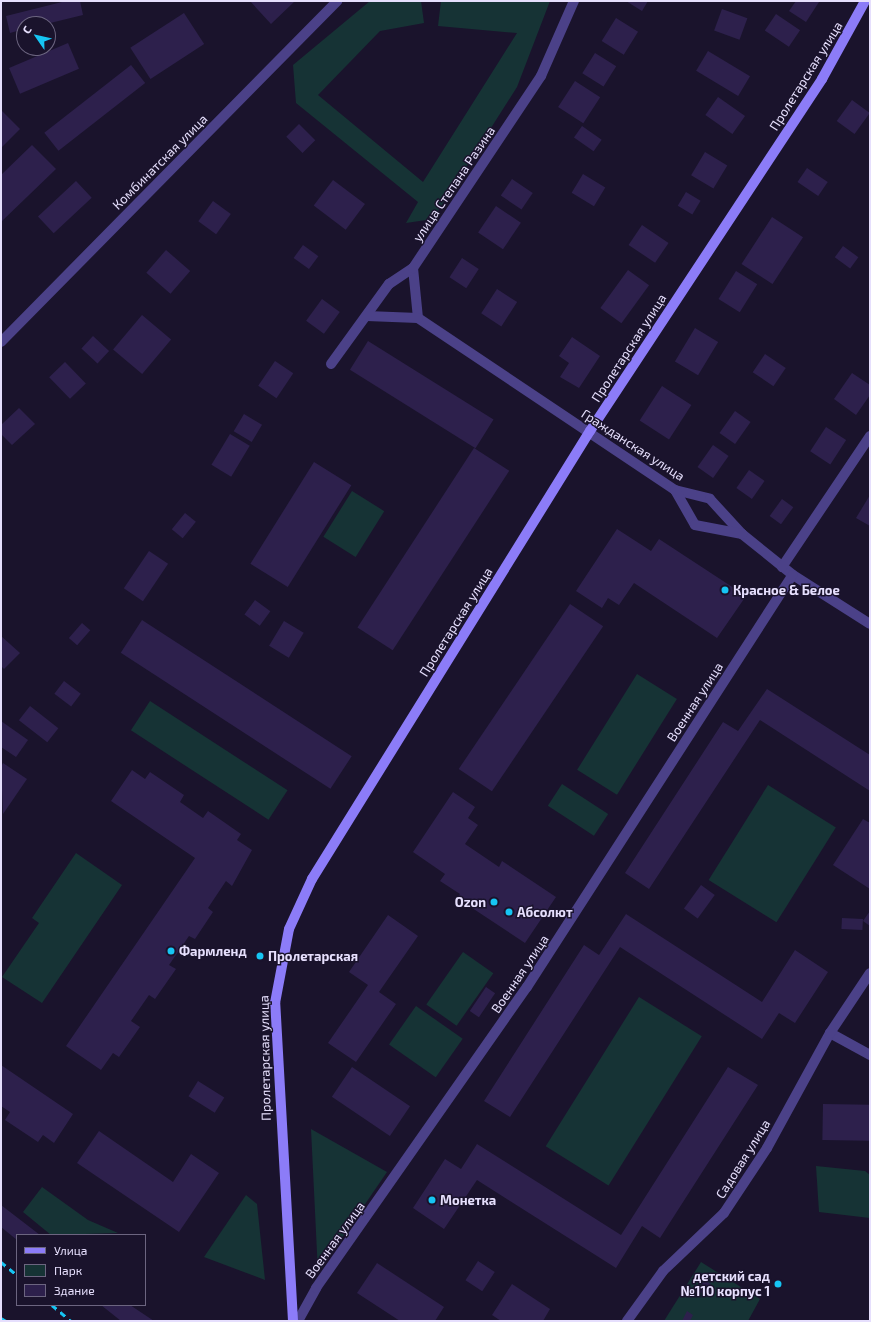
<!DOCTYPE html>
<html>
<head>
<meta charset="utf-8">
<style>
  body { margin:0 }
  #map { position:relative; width:871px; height:1322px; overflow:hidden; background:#1a132c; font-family:"Exo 2",sans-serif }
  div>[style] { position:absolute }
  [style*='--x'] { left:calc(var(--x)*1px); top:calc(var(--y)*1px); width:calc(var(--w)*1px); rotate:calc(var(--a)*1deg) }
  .green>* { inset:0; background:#163335; transform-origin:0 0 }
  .building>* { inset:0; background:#2d204c; transform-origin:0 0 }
  .street>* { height:10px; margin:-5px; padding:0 5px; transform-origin:5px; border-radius:5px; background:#4b4188 }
  .secondary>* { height:10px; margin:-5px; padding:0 5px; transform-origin:5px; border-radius:5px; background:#8c7cf8 }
  .rail>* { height:3px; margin-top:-1.5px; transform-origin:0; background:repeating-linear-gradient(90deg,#16c5f3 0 6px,transparent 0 11px) }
  .dots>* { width:11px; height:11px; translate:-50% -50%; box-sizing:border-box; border:2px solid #1a132c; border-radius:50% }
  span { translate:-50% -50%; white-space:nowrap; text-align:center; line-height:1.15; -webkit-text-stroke:3px #1a132c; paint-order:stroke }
  .street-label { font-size:13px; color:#e6dffd }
  .poi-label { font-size:13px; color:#e6dffd; font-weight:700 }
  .left { translate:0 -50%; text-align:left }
  .right { translate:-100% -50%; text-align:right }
  .frame { position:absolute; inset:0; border:2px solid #e6dffd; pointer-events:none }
  .legend { position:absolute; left:16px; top:1234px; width:130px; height:72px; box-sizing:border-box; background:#1a132c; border:1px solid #6c6580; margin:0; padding:5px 7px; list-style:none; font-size:12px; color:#e6dffd }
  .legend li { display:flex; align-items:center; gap:8px; height:20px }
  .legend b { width:20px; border:1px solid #6c6580 }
  .north { position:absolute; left:16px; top:16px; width:40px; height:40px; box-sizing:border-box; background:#1a132c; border:1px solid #6c6580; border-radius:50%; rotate:304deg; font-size:11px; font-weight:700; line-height:16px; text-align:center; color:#e6dffd }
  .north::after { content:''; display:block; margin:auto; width:14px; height:18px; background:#16c5f3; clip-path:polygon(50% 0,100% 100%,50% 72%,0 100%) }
</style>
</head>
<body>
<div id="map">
  <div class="green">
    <div style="clip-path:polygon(370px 1px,421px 1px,424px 23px,380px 31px,318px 95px,423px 182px,517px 33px,438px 26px,441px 1px,550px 1px,517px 87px,433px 219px,406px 223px,418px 202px,296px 103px,293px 65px)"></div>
    <div style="left:352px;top:491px;width:38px;height:54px;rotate:32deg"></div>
    <div style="left:637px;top:674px;width:47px;height:113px;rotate:32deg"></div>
    <div style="left:150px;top:701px;width:164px;height:35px;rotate:33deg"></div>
    <div style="left:562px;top:784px;width:55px;height:26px;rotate:33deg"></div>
    <div style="left:768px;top:785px;width:80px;height:112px;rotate:32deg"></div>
    <div style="clip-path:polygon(76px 853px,122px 885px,42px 1003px,2px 977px,39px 923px,32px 918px)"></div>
    <div style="left:463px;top:952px;width:37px;height:64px;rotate:35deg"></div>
    <div style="left:639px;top:997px;width:74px;height:176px;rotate:32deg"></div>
    <div style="left:416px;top:1006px;width:57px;height:47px;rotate:35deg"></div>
    <div style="clip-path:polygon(311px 1129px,387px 1172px,318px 1273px)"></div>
    <div style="clip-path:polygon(816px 1166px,865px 1171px,870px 1175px,870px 1218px,819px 1212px)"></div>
    <div style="clip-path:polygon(42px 1187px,88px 1220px,118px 1233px,51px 1235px,23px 1212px)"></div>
    <div style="clip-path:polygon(246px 1195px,257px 1204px,265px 1280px,204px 1257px)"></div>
    <div style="clip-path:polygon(701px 1262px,760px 1299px,748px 1321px,664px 1321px)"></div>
  </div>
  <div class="building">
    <div style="clip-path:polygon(66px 1px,80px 1px,83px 15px,46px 24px,24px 24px,24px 29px,10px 33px,6px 16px)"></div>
    <div style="clip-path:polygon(250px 1px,295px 1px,271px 24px)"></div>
    <div style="clip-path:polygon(626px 1px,648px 1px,642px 11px)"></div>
    <div style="clip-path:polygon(796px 1px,818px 1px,819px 2px,806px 22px,789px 11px)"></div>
    <div style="left:722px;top:9px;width:27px;height:23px;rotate:20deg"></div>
    <div style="left:184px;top:13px;width:37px;height:64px;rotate:57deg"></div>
    <div style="left:776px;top:14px;width:29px;height:20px;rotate:34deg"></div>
    <div style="left:616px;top:18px;width:26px;height:27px;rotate:32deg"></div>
    <div style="left:68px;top:43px;width:28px;height:64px;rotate:67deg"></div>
    <div style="left:708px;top:51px;width:49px;height:23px;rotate:31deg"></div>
    <div style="left:595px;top:53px;width:25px;height:24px;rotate:32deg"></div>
    <div style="left:131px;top:65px;width:23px;height:110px;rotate:52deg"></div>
    <div style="left:575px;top:81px;width:30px;height:31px;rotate:33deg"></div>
    <div style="left:718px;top:97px;width:33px;height:22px;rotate:35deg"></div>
    <div style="left:852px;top:100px;width:22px;height:26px;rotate:36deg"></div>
    <div style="clip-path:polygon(1px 110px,20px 129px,1px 148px)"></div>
    <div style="left:299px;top:124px;width:23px;height:18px;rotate:45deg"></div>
    <div style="left:582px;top:126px;width:24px;height:14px;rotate:35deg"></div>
    <div style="clip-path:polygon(32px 145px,56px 169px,1px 222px,1px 175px)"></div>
    <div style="left:705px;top:152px;width:26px;height:27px;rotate:31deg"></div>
    <div style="left:807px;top:168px;width:25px;height:17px;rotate:34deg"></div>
    <div style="left:583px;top:174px;width:26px;height:22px;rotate:31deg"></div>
    <div style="left:512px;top:179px;width:25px;height:20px;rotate:34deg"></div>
    <div style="left:333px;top:180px;width:40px;height:32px;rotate:37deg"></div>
    <div style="left:76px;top:181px;width:23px;height:52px;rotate:47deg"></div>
    <div style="left:686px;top:192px;width:17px;height:16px;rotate:31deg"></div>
    <div style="left:213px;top:201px;width:22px;height:25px;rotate:36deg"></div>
    <div style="left:496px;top:206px;width:30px;height:32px;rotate:34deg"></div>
    <div style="left:772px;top:217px;width:37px;height:56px;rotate:33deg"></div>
    <div style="left:642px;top:225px;width:32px;height:24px;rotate:34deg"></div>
    <div style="left:303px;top:245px;width:19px;height:16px;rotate:36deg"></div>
    <div style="left:843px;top:246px;width:19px;height:14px;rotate:36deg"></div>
    <div style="left:166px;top:250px;width:32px;height:30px;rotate:41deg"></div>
    <div style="left:462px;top:258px;width:20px;height:23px;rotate:33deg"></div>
    <div style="left:628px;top:270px;width:26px;height:47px;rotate:36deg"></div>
    <div style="left:736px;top:271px;width:25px;height:33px;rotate:32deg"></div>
    <div style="left:497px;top:289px;width:24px;height:29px;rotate:33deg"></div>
    <div style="left:322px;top:299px;width:22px;height:27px;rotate:36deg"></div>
    <div style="left:142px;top:315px;width:38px;height:45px;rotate:40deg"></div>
    <div style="left:695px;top:328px;width:27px;height:39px;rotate:31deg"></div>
    <div style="left:93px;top:336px;width:22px;height:17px;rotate:43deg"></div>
    <div style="clip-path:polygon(572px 337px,600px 356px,579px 388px,560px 377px,569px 363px,559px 356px)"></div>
    <div style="left:368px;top:341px;width:148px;height:34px;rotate:32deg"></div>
    <div style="left:765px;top:354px;width:25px;height:22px;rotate:34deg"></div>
    <div style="left:275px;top:361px;width:22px;height:30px;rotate:34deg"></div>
    <div style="left:65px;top:362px;width:30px;height:22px;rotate:46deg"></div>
    <div style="clip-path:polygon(852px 373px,870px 385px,870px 395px,856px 415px,834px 399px)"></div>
    <div style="left:662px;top:386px;width:35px;height:41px;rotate:33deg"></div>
    <div style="clip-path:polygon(19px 408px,35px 424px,12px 445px,1px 434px,1px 425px)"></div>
    <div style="left:735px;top:411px;width:19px;height:27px;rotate:35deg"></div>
    <div style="left:244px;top:414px;width:21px;height:20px;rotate:31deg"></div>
    <div style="left:826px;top:427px;width:24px;height:29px;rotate:33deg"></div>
    <div style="left:230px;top:434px;width:23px;height:36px;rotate:31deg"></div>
    <div style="left:713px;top:445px;width:19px;height:27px;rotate:35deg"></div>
    <div style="left:474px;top:448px;width:42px;height:214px;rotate:33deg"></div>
    <div style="left:314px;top:462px;width:44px;height:120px;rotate:32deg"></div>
    <div style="left:749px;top:470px;width:19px;height:22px;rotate:35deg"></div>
    <div style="clip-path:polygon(870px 495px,870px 526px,856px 518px)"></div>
    <div style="left:782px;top:499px;width:14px;height:21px;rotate:36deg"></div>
    <div style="left:185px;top:513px;width:14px;height:21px;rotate:39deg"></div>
    <div style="clip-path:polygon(617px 529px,651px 551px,659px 539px,746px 596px,717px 638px,634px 583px,619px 605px,608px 598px,602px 608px,576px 591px)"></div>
    <div style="left:149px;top:551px;width:23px;height:45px;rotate:34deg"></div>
    <div style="left:255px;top:600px;width:19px;height:18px;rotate:36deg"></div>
    <div style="left:570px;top:604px;width:40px;height:199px;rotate:34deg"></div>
    <div style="left:142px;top:620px;width:250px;height:39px;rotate:33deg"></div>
    <div style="left:284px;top:621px;width:23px;height:29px;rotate:31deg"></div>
    <div style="left:82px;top:623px;width:11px;height:20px;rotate:41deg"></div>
    <div style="clip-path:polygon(1px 636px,20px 653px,4px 669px,1px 666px)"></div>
    <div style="left:64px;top:681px;width:21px;height:16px;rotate:37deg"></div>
    <div style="clip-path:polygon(767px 689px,870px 755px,870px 791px,760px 720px,649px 889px,625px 873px,723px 722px,738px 731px)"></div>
    <div style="left:30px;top:706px;width:36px;height:18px;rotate:38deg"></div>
    <div style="clip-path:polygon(1px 721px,28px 740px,16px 757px,1px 747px)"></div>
    <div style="clip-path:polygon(3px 763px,27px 779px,3px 814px,1px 767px)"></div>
    <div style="clip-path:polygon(132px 770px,145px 779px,150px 772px,184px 795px,180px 802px,203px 818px,208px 811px,241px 834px,237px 840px,252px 850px,232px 886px,226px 881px,208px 908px,213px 912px,195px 939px,189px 936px,169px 965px,176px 969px,155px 999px,149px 995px,131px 1021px,140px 1027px,119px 1057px,113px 1053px,101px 1070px,66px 1046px,195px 858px,111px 801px)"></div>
    <div style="clip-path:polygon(453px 792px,475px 807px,468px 818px,478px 825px,465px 844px,499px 867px,502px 861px,556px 897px,525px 943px,457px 898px,460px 894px,440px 881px,445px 874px,413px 852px)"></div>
    <div style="clip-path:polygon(863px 819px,870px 823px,870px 889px,833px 865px)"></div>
    <div style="left:701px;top:885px;width:17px;height:29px;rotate:36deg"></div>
    <div style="clip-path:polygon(870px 911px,870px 926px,863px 921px)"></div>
    <div style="clip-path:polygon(626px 914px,762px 1002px,795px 950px,828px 972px,795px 1023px,779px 1013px,762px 1039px,620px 947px,510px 1117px,484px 1101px,584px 945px,599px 955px)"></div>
    <div style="clip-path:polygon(388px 915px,418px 936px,379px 992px,396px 1004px,356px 1062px,328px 1043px,368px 985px,349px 972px)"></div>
    <div style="left:842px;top:918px;width:21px;height:11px;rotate:3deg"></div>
    <div style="left:486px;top:987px;width:11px;height:29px;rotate:34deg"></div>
    <div style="clip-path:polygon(1px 1065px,73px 1114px,54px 1143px,43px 1135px,38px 1142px,5px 1120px,10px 1112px,1px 1106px)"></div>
    <div style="left:352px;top:1067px;width:70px;height:36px;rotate:34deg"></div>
    <div style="clip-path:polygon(728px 1067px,758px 1085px,660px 1238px,642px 1226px,616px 1268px,477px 1180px,444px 1229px,413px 1208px,445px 1159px,461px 1169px,477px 1144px,621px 1235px)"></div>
    <div style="left:198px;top:1081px;width:31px;height:18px;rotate:32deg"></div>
    <div style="left:823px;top:1104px;width:47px;height:36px;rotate:1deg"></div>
    <div style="clip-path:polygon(99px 1131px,173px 1182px,191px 1154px,219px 1173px,179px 1232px,77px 1163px)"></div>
    <div style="clip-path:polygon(1px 1205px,40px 1235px,17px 1235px,17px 1240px,1px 1227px)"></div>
    <div style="left:478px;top:1261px;width:20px;height:23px;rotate:33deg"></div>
    <div style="clip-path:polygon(377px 1263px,444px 1307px,435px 1321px,400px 1321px,357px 1293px)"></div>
    <div style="clip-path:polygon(704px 1280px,711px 1284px,704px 1294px,698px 1291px)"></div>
    <div style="clip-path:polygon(512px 1284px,550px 1309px,543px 1321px,501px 1321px,492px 1315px)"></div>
    <div style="clip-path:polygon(101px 1305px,130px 1305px,154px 1321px,121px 1321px)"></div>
    <div style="clip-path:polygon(687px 1311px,693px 1315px,690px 1321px,682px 1321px)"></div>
  </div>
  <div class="street">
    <div style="--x:413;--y:268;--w:50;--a:84.3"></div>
    <div style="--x:418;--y:318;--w:309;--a:33.8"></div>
    <div style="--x:675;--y:490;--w:36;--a:14"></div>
    <div style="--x:710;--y:499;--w:47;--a:47.6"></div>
    <div style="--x:742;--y:534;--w:65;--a:38.8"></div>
    <div style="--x:793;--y:575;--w:91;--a:32.5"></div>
    <div style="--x:367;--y:316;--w:51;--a:2.2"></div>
    <div style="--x:1;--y:342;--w:479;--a:-45.4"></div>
    <div style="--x:331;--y:364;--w:99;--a:-54.1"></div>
    <div style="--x:389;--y:284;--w:29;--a:-34"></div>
    <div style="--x:413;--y:268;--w:231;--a:-56.3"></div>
    <div style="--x:541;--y:76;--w:82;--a:-66.3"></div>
    <div style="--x:675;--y:490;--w:40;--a:60.3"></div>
    <div style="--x:695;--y:525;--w:48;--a:10.8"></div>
    <div style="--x:782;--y:567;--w:158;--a:-56.1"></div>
    <div style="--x:830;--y:1033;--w:46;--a:28.8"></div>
    <div style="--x:298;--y:1321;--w:38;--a:-61"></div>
    <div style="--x:316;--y:1288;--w:368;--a:-55"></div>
    <div style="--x:527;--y:987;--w:490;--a:-57.2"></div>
    <div style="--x:627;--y:1321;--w:62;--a:-54.2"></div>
    <div style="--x:663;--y:1271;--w:84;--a:-43.6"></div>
    <div style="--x:724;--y:1213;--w:78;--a:-56.5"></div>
    <div style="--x:767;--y:1148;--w:131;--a:-61.3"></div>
    <div style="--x:830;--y:1033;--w:72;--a:-56.3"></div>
  </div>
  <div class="secondary">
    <div style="--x:293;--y:1321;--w:319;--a:-93.2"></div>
    <div style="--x:275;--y:1003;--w:75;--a:-79.3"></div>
    <div style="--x:289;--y:929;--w:55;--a:-65.3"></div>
    <div style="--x:312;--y:879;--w:527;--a:-58.18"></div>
    <div style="--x:590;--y:431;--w:422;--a:-56.6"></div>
    <div style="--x:822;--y:79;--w:89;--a:-61.1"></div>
  </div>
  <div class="rail">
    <div style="--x:1;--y:1262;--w:21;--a:39"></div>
    <div style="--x:52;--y:1305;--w:25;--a:40"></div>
    <div style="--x:1;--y:1318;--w:6;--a:31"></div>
  </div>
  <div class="dots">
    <div style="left:725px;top:590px;background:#16c5f3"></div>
    <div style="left:494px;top:902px;background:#16c5f3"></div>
    <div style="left:509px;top:912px;background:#16c5f3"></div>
    <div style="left:171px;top:951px;background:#16c5f3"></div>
    <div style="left:260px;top:956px;background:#16c5f3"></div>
    <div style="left:432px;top:1200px;background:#16c5f3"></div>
    <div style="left:778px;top:1284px;background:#16c5f3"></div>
  </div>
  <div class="street-label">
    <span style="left:806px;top:76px;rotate:-58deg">Пролетарская улица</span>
    <span style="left:160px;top:162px;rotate:-45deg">Комбинатская улица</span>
    <span style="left:454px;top:184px;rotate:-56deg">улица Степана Разина</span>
    <span style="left:629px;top:348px;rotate:-57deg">Пролетарская улица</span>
    <span style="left:633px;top:445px;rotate:33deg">Гражданская улица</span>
    <span style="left:456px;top:622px;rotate:-58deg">Пролетарская улица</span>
    <span style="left:695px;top:702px;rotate:-57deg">Военная улица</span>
    <span style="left:520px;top:974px;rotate:-56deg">Военная улица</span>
    <span style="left:265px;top:1058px;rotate:-91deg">Пролетарская улица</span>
    <span style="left:743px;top:1159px;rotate:-58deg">Садовая улица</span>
    <span style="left:335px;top:1240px;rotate:-54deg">Военная улица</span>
  </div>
  <div class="poi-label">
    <span class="left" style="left:733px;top:590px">Красное &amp; Белое</span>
    <span class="right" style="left:486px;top:902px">Ozon</span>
    <span class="left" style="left:517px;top:912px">Абсолют</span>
    <span class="left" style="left:179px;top:951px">Фармленд</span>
    <span class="left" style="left:268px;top:956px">Пролетарская</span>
    <span class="left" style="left:440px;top:1200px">Монетка</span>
    <span class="right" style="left:770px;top:1284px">детский сад<br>№110 корпус 1</span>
  </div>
  <div class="frame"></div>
  <ul class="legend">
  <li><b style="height:5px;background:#8c7cf8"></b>Улица</li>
  <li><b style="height:11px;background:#163335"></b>Парк</li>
  <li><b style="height:11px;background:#2d204c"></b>Здание</li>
  </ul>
  <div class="north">С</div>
</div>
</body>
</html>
